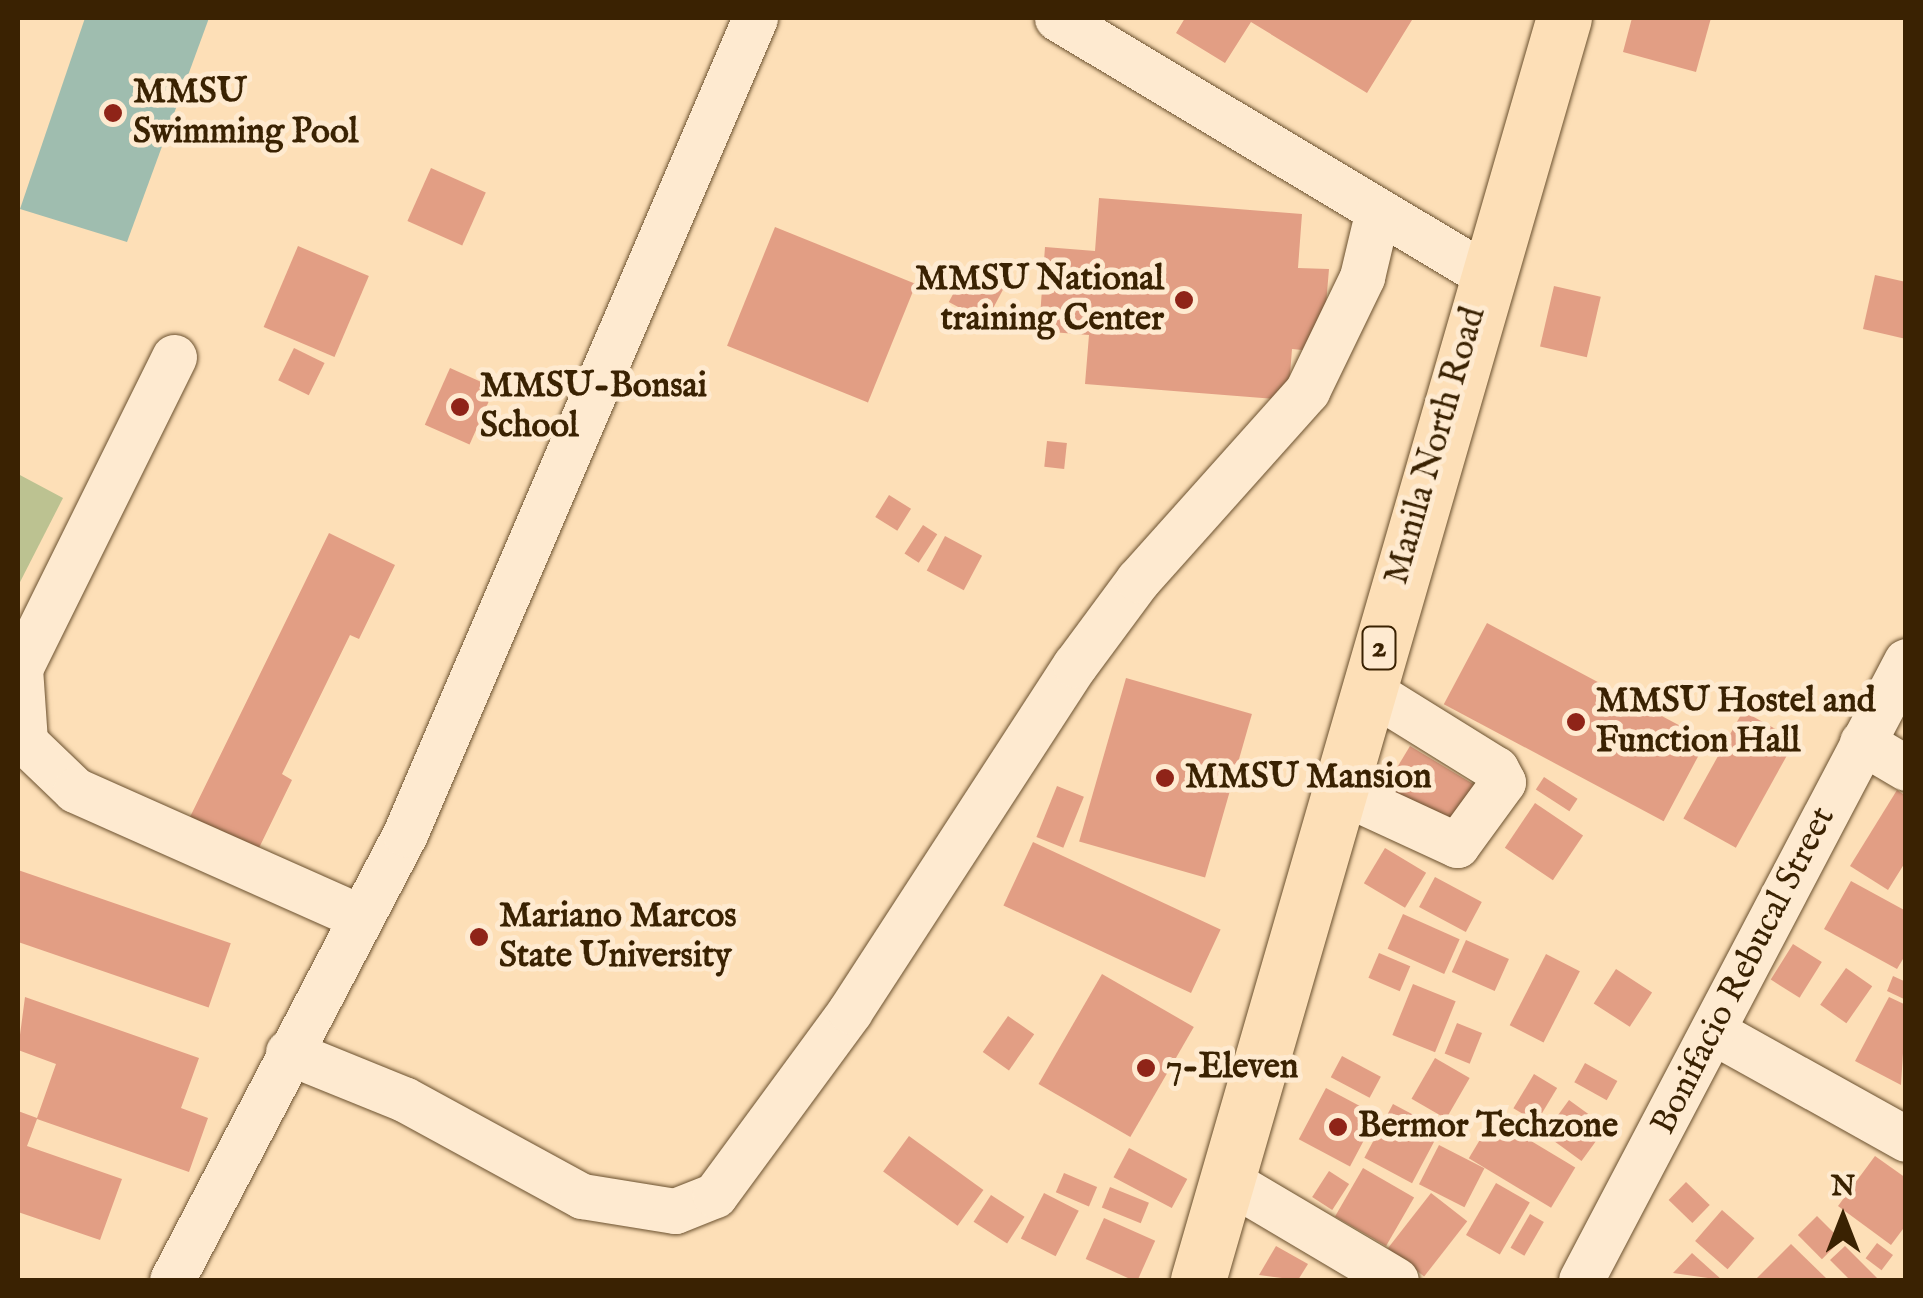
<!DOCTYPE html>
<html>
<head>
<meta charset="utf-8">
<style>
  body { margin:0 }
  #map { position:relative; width:1923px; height:1298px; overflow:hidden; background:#fddfb7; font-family:"IM FELL English",serif }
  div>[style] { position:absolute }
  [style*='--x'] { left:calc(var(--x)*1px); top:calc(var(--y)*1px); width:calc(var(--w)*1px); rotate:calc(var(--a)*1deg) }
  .green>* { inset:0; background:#bcc291 }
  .water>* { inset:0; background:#9fbdaf }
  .building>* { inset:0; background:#e29e84; transform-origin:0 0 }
  .roads { filter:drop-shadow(0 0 2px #6b512f) drop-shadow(0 0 2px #6b512f) }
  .minor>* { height:45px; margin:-22.5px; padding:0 22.5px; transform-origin:22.5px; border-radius:22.5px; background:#feead0 }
  .highway>* { height:55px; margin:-27.5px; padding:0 27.5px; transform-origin:27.5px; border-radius:27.5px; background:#fddfb7 }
  .dots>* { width:28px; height:28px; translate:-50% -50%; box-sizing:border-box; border:5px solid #feead0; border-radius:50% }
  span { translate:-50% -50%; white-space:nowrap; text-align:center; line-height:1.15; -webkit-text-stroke:10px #feead0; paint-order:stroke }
  .shield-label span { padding:2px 8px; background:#feead0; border:2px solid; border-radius:8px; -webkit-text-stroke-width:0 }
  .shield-label { font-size:32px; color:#3a2202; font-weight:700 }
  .poi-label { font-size:35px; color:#3a2202; font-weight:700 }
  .left { translate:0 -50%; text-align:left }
  .right { translate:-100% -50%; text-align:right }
  .street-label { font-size:35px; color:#3a2202 }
  .frame { position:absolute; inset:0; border:20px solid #3a2202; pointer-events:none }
  .north { position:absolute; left:1793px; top:1168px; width:100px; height:100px; -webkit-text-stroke:8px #feead0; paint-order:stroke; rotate:0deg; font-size:28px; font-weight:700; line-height:40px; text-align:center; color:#3a2202 }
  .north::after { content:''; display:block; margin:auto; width:35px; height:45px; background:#3a2202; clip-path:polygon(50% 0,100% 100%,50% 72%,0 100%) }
</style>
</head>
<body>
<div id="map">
  <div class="green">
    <div style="clip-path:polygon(18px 474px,63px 498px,18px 586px)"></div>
  </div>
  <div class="water">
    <div style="clip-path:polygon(85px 18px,209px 18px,127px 242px,20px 209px)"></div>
  </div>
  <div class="building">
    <div style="clip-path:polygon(1185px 18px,1407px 18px,1412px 20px,1367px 93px,1251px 22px,1225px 63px,1176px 33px)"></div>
    <div style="clip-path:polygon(1632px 18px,1711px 18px,1696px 72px,1623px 52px)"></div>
    <div style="left:431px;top:168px;width:60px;height:58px;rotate:24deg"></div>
    <div style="clip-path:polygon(1099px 198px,1302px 214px,1298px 268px,1329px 269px,1322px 352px,1292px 349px,1288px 400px,1085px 384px,1089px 335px,1039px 331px,1045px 247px,1095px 251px)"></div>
    <div style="left:775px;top:227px;width:152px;height:128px;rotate:22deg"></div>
    <div style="left:298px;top:246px;width:77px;height:88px;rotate:23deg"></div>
    <div style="left:969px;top:264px;width:42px;height:43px;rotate:28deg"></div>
    <div style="clip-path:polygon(1875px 275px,1906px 282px,1906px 339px,1863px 329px)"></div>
    <div style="left:1554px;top:286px;width:48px;height:62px;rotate:13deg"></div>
    <div style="left:294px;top:348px;width:34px;height:36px;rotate:26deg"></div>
    <div style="left:450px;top:368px;width:49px;height:62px;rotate:24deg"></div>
    <div style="left:1047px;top:441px;width:20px;height:26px;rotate:6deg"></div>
    <div style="left:889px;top:495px;width:26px;height:26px;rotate:32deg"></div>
    <div style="left:923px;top:525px;width:17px;height:34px;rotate:33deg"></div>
    <div style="clip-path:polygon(329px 533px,395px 565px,359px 639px,350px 635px,282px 774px,292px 780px,258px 850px,190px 817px)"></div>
    <div style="left:945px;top:536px;width:42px;height:39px;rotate:28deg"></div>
    <div style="left:1487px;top:623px;width:249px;height:92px;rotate:28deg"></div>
    <div style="left:1126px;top:678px;width:131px;height:170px;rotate:16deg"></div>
    <div style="left:1743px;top:711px;width:60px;height:123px;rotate:29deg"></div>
    <div style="left:1410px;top:746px;width:79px;height:55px;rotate:31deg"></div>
    <div style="left:1544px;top:777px;width:40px;height:15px;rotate:33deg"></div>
    <div style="left:1057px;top:786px;width:29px;height:55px;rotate:22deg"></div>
    <div style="clip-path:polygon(1897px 790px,1906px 796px,1906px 861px,1888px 890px,1850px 866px)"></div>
    <div style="left:1535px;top:803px;width:58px;height:54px;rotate:34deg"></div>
    <div style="left:1033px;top:842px;width:207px;height:70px;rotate:25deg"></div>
    <div style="left:1385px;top:848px;width:48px;height:41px;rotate:31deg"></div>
    <div style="left:18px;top:870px;width:225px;height:68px;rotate:19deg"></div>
    <div style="left:1435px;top:877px;width:53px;height:34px;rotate:28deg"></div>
    <div style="clip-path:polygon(1851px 881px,1906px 911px,1906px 954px,1897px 969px,1824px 929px)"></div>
    <div style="left:1403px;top:914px;width:62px;height:38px;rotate:24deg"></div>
    <div style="left:1466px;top:940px;width:47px;height:35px;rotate:24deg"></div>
    <div style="left:1793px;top:944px;width:34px;height:42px;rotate:32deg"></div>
    <div style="left:1379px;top:953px;width:34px;height:27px;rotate:23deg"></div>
    <div style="left:1546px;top:954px;width:38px;height:80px;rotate:27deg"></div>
    <div style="left:1846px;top:968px;width:32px;height:45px;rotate:35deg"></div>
    <div style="left:1616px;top:969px;width:43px;height:41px;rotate:33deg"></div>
    <div style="left:1102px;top:974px;width:106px;height:127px;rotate:30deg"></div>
    <div style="clip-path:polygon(1893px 976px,1906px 982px,1906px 1000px,1887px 991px)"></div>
    <div style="left:1413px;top:984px;width:46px;height:55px;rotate:22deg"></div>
    <div style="clip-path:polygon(25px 997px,199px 1058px,181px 1108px,208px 1118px,189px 1172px,37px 1119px,27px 1146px,122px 1179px,100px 1240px,18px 1212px,18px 1111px,37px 1118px,56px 1064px,18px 1050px)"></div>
    <div style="clip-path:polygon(1889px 997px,1906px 1005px,1901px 1085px,1855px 1061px)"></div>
    <div style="left:1008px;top:1016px;width:32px;height:44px;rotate:35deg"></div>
    <div style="left:1457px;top:1023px;width:27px;height:33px;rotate:22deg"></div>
    <div style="left:1342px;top:1056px;width:44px;height:24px;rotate:28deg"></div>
    <div style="left:1435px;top:1058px;width:40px;height:47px;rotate:30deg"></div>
    <div style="left:1585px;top:1063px;width:37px;height:22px;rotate:29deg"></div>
    <div style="left:1534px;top:1074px;width:27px;height:40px;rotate:31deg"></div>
    <div style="left:1326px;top:1088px;width:58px;height:58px;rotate:28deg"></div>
    <div style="left:1569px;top:1100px;width:46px;height:42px;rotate:36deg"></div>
    <div style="left:1393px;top:1104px;width:54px;height:61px;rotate:28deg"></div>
    <div style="left:1493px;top:1118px;width:96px;height:47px;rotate:31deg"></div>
    <div style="left:909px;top:1136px;width:92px;height:44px;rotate:36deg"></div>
    <div style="left:1439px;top:1145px;width:51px;height:44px;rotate:27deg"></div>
    <div style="left:1129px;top:1148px;width:66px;height:33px;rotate:28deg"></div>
    <div style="clip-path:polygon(1875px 1156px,1906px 1178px,1906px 1225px,1891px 1245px,1838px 1206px)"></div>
    <div style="left:1363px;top:1168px;width:59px;height:56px;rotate:30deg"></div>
    <div style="left:1329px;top:1171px;width:24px;height:31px;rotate:33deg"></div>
    <div style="left:1064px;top:1173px;width:36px;height:21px;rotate:23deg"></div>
    <div style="left:1686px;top:1182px;width:33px;height:25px;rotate:44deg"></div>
    <div style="left:1496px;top:1183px;width:39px;height:60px;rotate:30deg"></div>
    <div style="left:1110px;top:1187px;width:42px;height:22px;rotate:22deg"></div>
    <div style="left:1044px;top:1193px;width:39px;height:51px;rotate:27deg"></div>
    <div style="left:1431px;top:1193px;width:46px;height:70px;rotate:38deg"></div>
    <div style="left:991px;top:1195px;width:40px;height:32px;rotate:33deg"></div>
    <div style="left:1722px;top:1210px;width:43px;height:41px;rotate:41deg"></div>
    <div style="left:1530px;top:1214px;width:16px;height:39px;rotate:30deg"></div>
    <div style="left:1817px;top:1216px;width:34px;height:27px;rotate:45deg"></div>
    <div style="left:1104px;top:1218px;width:56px;height:45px;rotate:24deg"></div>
    <div style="left:1877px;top:1243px;width:20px;height:19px;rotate:37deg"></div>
    <div style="clip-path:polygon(1791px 1244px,1828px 1280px,1755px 1280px)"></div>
    <div style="clip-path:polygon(1276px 1246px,1308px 1264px,1298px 1280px,1259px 1275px)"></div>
    <div style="clip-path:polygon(1845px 1246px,1877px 1278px,1875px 1280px,1850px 1280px,1830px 1260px)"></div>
    <div style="clip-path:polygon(1692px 1253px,1722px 1280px,1673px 1273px)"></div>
  </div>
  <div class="roads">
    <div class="minor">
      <div style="--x:1057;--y:18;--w:500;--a:30.92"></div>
      <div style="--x:174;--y:357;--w:347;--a:116.3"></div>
      <div style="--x:20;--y:668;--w:74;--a:86.1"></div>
      <div style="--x:25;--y:742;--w:69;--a:43.8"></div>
      <div style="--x:75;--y:790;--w:308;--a:24"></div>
      <div style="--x:1862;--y:742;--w:51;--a:30.6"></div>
      <div style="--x:1340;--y:791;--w:129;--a:24.8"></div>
      <div style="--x:1457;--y:845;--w:78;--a:-53.9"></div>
      <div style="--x:1503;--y:782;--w:15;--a:-118"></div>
      <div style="--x:1496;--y:769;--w:152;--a:-148.2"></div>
      <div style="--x:1714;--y:1032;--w:220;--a:29.1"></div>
      <div style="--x:288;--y:1052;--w:125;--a:22.1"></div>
      <div style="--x:404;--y:1099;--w:203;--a:28.6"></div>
      <div style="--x:582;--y:1196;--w:94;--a:9.2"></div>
      <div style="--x:675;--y:1211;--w:43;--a:-21.8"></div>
      <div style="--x:715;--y:1195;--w:228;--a:-53.7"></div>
      <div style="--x:850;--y:1011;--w:413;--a:-57"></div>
      <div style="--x:1075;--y:665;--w:106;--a:-53.5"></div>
      <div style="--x:1138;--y:580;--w:254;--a:-48.2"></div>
      <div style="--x:1307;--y:391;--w:127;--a:-64.2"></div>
      <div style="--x:1362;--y:277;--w:65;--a:-76.6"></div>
      <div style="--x:1227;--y:1180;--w:196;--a:30.6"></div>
      <div style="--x:172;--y:1280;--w:503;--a:-62.42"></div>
      <div style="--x:405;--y:834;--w:888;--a:-66.78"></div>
      <div style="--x:1581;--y:1280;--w:699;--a:-62.3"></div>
    </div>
    <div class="highway">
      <div style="--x:1198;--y:1280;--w:1314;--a:-73.83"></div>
    </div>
  </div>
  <div class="dots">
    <div style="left:113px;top:113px;background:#8f2418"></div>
    <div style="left:1184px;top:300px;background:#8f2418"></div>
    <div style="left:460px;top:407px;background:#8f2418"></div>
    <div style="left:1576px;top:722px;background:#8f2418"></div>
    <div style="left:1165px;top:778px;background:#8f2418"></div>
    <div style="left:479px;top:937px;background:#8f2418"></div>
    <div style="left:1146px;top:1068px;background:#8f2418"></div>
    <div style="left:1338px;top:1127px;background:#8f2418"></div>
  </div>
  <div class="shield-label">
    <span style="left:1379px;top:648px">2</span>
  </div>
  <div class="poi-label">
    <span class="left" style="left:133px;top:113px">MMSU<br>Swimming Pool</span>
    <span class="right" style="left:1164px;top:300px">MMSU National<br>training Center</span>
    <span class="left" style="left:480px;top:407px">MMSU-Bonsai<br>School</span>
    <span class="left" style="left:1596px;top:722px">MMSU Hostel and<br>Function Hall</span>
    <span class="left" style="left:1185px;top:778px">MMSU Mansion</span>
    <span class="left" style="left:499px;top:937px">Mariano Marcos<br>State University</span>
    <span class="left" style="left:1166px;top:1068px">7-Eleven</span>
    <span class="left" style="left:1358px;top:1127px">Bermor Techzone</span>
  </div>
  <div class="street-label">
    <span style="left:1436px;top:446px;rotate:-74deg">Manila North Road</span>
    <span style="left:1744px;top:971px;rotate:-63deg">Bonifacio Rebucal Street</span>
  </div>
  <div class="frame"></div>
  <div class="north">N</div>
</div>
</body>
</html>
